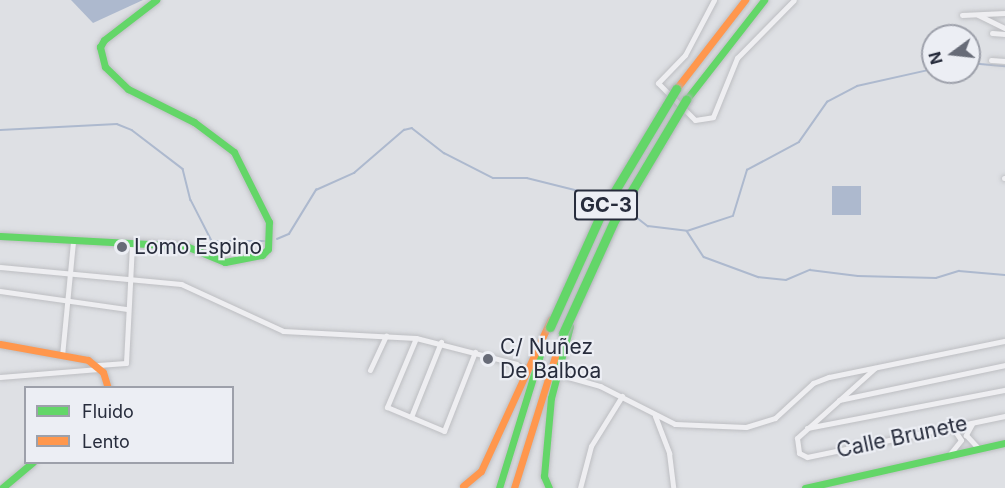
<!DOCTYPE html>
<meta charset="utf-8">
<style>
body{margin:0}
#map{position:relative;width:1005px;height:488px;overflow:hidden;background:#dee0e4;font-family:Inter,sans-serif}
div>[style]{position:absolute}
.water>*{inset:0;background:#adb9ce;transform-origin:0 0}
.stream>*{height:1.5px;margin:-0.75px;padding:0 0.75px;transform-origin:0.75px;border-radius:0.75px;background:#adb9ce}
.street-tunnel>*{height:5px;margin-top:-2.5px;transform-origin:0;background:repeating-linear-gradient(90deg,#b9bcc2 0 5px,transparent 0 7.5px)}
.roads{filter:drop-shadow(0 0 2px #bdbec2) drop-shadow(0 0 2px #bdbec2)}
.street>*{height:5px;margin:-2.5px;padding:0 2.5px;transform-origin:2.5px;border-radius:2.5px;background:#eeeef1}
.fast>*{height:7px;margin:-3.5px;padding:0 3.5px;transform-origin:3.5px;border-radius:3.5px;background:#63d668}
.slow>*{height:7px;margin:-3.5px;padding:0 3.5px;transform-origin:3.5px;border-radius:3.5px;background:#ff974d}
.bridges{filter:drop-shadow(0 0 2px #b1b3b8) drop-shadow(0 0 2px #b1b3b8)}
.fast-bridge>*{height:9px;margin:-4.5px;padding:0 4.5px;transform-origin:4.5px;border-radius:4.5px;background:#63d668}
.dots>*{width:16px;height:16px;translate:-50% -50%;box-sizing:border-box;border:3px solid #eceef4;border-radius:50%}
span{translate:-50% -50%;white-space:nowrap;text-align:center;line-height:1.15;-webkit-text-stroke:4.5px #eceef4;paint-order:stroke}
.shield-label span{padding:2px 4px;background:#eceef4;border:2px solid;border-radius:4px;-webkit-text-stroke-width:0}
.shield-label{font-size:20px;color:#272c3c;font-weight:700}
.poi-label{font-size:21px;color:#272c3c}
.left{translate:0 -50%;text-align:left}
.street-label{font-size:21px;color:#272c3c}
.legend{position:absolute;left:24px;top:386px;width:210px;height:78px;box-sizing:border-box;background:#eceef4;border:2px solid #9da0aa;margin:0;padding:8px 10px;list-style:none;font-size:18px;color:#272c3c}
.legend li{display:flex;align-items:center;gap:12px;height:30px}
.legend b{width:30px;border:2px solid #9da0aa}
.north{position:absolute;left:921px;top:24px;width:60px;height:60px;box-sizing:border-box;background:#eceef4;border:2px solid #9da0aa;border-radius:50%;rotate:255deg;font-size:16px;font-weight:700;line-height:24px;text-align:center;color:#272c3c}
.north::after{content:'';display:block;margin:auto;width:21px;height:27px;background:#676b77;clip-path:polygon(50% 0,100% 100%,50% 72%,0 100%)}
</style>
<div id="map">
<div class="water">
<i style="clip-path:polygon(71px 0,143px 0,93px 23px)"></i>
<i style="left:861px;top:186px;width:29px;height:29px;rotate:90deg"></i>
</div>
<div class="stream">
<i style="left:969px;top:63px;width:36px;rotate:5deg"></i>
<i style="left:0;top:130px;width:117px;rotate:-2.9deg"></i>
<i style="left:117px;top:124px;width:16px;rotate:22deg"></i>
<i style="left:132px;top:130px;width:64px;rotate:37.4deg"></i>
<i style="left:183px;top:169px;width:32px;rotate:76deg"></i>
<i style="left:191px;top:200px;width:46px;rotate:62.9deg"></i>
<i style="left:212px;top:241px;width:53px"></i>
<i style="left:626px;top:209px;width:28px;rotate:38deg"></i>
<i style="left:648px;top:226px;width:39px;rotate:7deg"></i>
<i style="left:687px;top:231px;width:48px;rotate:-18.1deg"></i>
<i style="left:733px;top:216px;width:48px;rotate:-73.1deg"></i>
<i style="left:747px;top:170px;width:59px;rotate:-28.3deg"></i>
<i style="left:799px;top:142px;width:49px;rotate:-55deg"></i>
<i style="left:827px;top:102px;width:34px;rotate:-28deg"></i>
<i style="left:857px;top:86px;width:78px;rotate:-12.6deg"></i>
<i style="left:687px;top:231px;width:31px;rotate:57deg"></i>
<i style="left:704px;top:257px;width:58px;rotate:20.3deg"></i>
<i style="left:758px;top:277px;width:28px;rotate:6deg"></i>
<i style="left:786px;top:280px;width:26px;rotate:-23deg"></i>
<i style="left:810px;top:270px;width:48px;rotate:7.1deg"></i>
<i style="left:858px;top:276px;width:78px;rotate:1.5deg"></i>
<i style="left:936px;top:278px;width:24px;rotate:-17deg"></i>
<i style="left:959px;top:271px;width:46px;rotate:5deg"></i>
<i style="left:277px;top:239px;width:13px;rotate:-23deg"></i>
<i style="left:289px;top:234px;width:52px;rotate:-58.5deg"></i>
<i style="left:316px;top:190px;width:42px;rotate:-24.1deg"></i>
<i style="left:354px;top:173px;width:66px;rotate:-40.7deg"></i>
<i style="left:404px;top:130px;width:8px;rotate:-14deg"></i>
<i style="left:412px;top:128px;width:41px;rotate:38deg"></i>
<i style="left:444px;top:153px;width:55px;rotate:27deg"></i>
<i style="left:493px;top:178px;width:34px"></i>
<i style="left:527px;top:178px;width:82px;rotate:14deg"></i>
</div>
<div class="street-tunnel">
<i style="left:517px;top:364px;width:34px;rotate:14deg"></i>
</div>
<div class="roads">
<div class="street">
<i style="left:714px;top:0;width:62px;rotate:117.8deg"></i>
<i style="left:685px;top:55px;width:39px;rotate:134deg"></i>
<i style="left:658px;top:83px;width:52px;rotate:45deg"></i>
<i style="left:695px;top:120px;width:18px;rotate:-9deg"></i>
<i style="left:713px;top:117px;width:64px;rotate:-67.9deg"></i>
<i style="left:737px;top:58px;width:81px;rotate:-45.5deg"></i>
<i style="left:962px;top:15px;width:43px;rotate:-2.7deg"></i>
<i style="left:978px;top:15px;width:30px;rotate:26deg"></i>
<i style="left:992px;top:33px;width:13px;rotate:4deg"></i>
<i style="left:991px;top:60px;width:14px;rotate:4deg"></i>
<i style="left:1004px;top:178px;width:1px"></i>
<i style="left:0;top:267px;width:182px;rotate:5.4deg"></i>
<i style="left:181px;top:284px;width:112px;rotate:24.7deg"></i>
<i style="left:283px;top:331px;width:133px;rotate:3deg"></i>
<i style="left:416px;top:338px;width:104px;rotate:14.4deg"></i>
<i style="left:0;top:291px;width:127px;rotate:8.1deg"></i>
<i style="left:416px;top:338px;width:75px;rotate:112.8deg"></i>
<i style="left:387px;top:407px;width:62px;rotate:22.8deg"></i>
<i style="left:444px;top:431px;width:85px;rotate:-68.6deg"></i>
<i style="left:62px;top:356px;width:116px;rotate:-84.5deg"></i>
<i style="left:98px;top:365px;width:28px;rotate:-4deg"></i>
<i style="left:126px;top:363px;width:120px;rotate:-87.1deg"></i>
<i style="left:875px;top:368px;width:105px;rotate:138.1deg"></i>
<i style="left:797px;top:438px;width:15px;rotate:82deg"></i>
<i style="left:799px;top:453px;width:9px;rotate:27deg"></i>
<i style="left:807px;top:457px;width:202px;rotate:-11.7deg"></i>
<i style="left:370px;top:370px;width:38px;rotate:-65deg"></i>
<i style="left:561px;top:375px;width:41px;rotate:15.8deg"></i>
<i style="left:600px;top:386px;width:84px;rotate:26.9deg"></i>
<i style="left:675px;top:424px;width:71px;rotate:2.4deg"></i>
<i style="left:746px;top:427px;width:30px;rotate:-17deg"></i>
<i style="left:775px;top:418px;width:52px;rotate:-42.6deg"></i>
<i style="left:813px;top:383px;width:17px;rotate:-21deg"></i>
<i style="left:829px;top:377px;width:180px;rotate:-11.6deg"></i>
<i style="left:0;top:377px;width:99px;rotate:-4.6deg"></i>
<i style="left:839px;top:400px;width:170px;rotate:-11.9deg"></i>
<i style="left:655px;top:416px;width:40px;rotate:69deg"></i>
<i style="left:669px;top:453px;width:35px;rotate:83deg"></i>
<i style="left:411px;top:417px;width:81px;rotate:-68.2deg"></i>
<i style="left:972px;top:424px;width:13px;rotate:119deg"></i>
<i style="left:966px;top:435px;width:18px;rotate:47deg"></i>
<i style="left:807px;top:428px;width:202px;rotate:-10.9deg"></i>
<i style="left:949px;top:455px;width:19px;rotate:-51deg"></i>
<i style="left:961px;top:440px;width:14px;rotate:-124deg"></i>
<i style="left:580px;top:488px;width:43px;rotate:-75.3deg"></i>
<i style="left:591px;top:446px;width:59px;rotate:-58.2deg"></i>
</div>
<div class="fast">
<i style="left:686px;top:100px;width:127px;rotate:-52deg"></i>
<i style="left:0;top:236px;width:186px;rotate:3.1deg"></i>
<i style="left:186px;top:246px;width:42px;rotate:22.3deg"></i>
<i style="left:225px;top:262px;width:38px;rotate:-11deg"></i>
<i style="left:262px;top:255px;width:8px;rotate:-45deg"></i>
<i style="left:268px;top:249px;width:27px;rotate:-88deg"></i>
<i style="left:269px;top:222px;width:78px;rotate:-116.6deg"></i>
<i style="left:234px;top:152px;width:50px;rotate:-143.1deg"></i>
<i style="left:194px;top:122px;width:74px;rotate:-153.4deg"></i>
<i style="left:128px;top:89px;width:32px;rotate:-136deg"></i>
<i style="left:105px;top:67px;width:21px;rotate:-104deg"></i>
<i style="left:100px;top:47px;width:8px;rotate:-60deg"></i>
<i style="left:104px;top:40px;width:66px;rotate:-37.6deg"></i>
<i style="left:2px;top:488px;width:40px;rotate:-40deg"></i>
<i style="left:499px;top:488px;width:139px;rotate:-72.9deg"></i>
<i style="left:549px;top:488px;width:13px;rotate:-113deg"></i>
<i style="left:544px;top:476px;width:78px;rotate:-84.9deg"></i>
<i style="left:551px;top:398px;width:74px;rotate:-75.2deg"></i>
<i style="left:805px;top:488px;width:205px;rotate:-12.7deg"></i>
</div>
<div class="slow">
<i style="left:676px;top:89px;width:113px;rotate:-52.2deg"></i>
<i style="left:0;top:344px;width:89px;rotate:10.3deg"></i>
<i style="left:88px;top:360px;width:19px;rotate:39deg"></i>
<i style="left:103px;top:372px;width:17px;rotate:73deg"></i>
<i style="left:463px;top:486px;width:23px;rotate:-40deg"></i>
<i style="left:481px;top:471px;width:167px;rotate:-65.3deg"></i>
<i style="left:514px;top:488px;width:138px;rotate:-72.7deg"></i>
</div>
</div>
<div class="bridges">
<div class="fast-bridge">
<i style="left:550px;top:327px;width:124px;rotate:-65.7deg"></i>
<i style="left:601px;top:214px;width:146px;rotate:-59deg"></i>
<i style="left:563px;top:333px;width:125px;rotate:-65.5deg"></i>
<i style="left:615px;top:219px;width:139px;rotate:-59.2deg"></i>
</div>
</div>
<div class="dots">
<i style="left:122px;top:247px;background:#676b77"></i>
<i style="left:488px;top:359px;background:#676b77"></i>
</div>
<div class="shield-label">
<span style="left:606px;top:205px">GC-3</span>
</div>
<div class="poi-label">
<span class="left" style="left:134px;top:247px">Lomo Espino</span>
<span class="left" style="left:500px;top:359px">C/ Nuñez<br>De Balboa</span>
</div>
<div class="street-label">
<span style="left:902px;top:437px;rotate:-12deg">Calle Brunete</span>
</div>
<ul class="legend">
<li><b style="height:8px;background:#63d668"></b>Fluido</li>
<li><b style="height:8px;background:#ff974d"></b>Lento</li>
</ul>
<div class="north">N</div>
</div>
